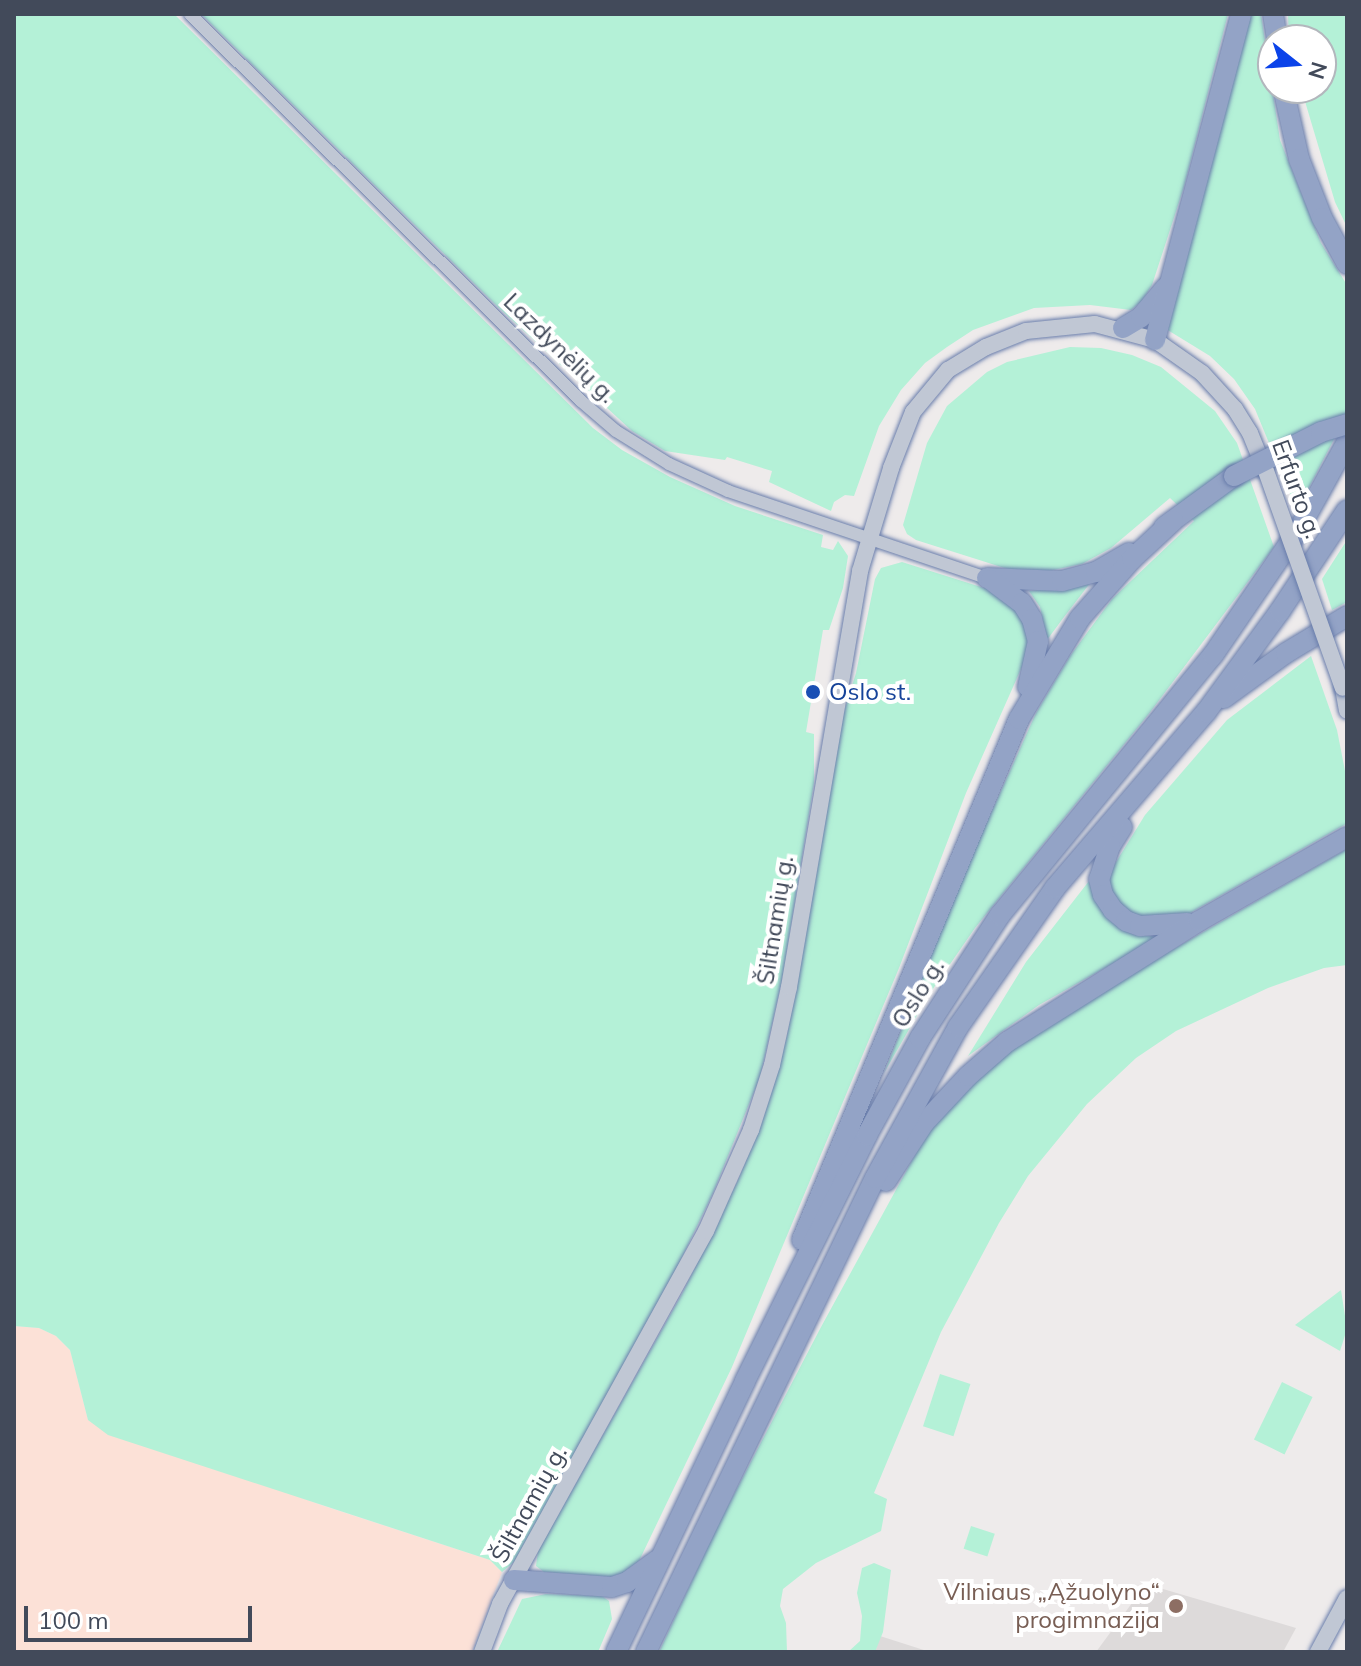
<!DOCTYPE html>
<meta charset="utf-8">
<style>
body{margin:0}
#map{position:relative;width:1361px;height:1666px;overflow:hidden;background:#eeebeb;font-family:Mulish,sans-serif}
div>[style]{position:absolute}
.education>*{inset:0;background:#dddada}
.medical>*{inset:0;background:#fce1d7}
.green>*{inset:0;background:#b4f1d7;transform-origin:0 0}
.roads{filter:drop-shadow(0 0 2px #697dab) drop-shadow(0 0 2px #697dab)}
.minor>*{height:12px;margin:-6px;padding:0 6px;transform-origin:6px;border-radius:6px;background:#c0c7d4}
.tertiary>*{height:16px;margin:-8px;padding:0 8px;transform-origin:8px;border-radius:8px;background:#c0c7d4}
.trunk>*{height:20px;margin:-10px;padding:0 10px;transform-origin:10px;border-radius:10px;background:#93a3c6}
.bridges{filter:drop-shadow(0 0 2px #697dab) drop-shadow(0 0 2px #697dab)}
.tertiary-bridge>*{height:16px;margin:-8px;padding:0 8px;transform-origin:8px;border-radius:8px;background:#c0c7d4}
.trunk-bridge>*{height:20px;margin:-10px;padding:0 10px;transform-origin:10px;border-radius:10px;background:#93a3c6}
.dots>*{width:22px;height:22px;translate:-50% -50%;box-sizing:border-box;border:4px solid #fff;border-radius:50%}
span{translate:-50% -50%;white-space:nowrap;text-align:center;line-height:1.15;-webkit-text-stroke:8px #fff;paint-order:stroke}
.street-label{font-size:24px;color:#424a5a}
.transit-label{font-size:24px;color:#164399}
.left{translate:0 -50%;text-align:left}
.education-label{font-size:24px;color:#785e54}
.right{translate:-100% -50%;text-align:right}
.frame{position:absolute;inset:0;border:16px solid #424a5a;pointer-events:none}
.north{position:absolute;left:1257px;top:24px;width:80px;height:80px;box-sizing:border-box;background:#fff;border:2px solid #b3b7bd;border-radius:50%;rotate:107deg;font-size:22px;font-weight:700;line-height:32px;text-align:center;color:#424a5a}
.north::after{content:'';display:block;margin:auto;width:28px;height:36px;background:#0b43e9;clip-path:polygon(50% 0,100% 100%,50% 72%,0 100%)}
.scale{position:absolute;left:24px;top:1606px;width:228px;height:36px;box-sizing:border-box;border:4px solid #424a5a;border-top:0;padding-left:10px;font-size:24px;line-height:28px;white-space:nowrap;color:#424a5a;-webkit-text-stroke:6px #fff;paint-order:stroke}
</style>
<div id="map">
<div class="education">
<i style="clip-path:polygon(1146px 1584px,1296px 1628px,1283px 1652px,1096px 1652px)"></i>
<i style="clip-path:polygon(880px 1636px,930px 1652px,875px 1652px)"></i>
</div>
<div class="medical">
<i style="clip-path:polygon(14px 1326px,39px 1328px,56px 1336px,70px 1350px,88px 1420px,321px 1505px,490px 1560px,502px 1572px,472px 1652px,14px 1652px)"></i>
</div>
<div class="green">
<i style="clip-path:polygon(14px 14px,174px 14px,593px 428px,622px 450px,670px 477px,735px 506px,823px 535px,821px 547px,833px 550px,838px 541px,848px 556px,843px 588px,829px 630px,823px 630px,806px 732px,814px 734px,814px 783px,782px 980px,760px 1077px,713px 1193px,660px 1303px,514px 1562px,502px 1572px,490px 1560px,108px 1435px,88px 1420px,70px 1350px,56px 1336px,39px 1328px,14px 1326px)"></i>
<i style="clip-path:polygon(201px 14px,1228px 14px,1184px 187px,1152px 285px,1142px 301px,1131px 310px,1090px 305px,1034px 308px,973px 330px,947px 347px,925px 363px,901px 390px,879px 426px,854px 496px,845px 495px,834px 502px,831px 511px,769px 482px,772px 471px,727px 457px,725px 460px,665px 451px,632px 431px,499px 308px)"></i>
<i style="clip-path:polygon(1251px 14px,1261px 14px,1280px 140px,1321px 243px,1347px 285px,1347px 414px,1297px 511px,1255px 409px,1234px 379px,1210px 356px,1166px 329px)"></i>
<i style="clip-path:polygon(1288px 14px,1347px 14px,1347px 227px,1335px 202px,1301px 88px,1321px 88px,1321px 40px,1289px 40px)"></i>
<i style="clip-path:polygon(1070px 347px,1101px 348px,1132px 355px,1161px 367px,1215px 411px,1237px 443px,1274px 547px,1148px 715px,975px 928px,928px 996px,884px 1073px,965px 871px,1036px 713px,1070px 656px,1112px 599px,1194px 521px,1170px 498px,1111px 548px,1082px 564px,1039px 573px,1014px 571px,916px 540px,907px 534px,903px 525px,927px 443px,947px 406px,987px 372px,1007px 362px)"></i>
<i style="clip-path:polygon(1347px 540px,1347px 602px,1332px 610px,1322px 579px)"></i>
<i style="clip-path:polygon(902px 562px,1000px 593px,1017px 605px,1029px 639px,1025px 660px,966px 793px,899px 968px,732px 1367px,639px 1561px,616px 1578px,544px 1572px,536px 1566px,538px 1551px,683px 1292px,739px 1178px,760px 1125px,787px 1036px,842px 718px,856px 673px,875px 579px,881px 568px)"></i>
<i style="clip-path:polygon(1094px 578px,1061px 621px,1047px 640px,1040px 607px,1029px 591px,1062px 588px)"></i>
<i style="clip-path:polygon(1311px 656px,1337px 730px,1347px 781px,1346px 824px,1190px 913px,1174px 919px,1144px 921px,1111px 899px,1108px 875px,1145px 815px,1227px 720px)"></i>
<i style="clip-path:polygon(1347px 849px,1347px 965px,1324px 968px,1268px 988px,1176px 1031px,1136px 1058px,1087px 1104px,1028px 1176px,999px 1223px,941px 1332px,874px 1493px,887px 1499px,881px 1531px,816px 1563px,783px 1589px,780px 1606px,786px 1623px,787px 1652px,659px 1652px,717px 1527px,821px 1327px,927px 1133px,971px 1080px,1025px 1035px)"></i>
<i style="clip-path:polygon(1089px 881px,1094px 897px,1138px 935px,1160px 937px,1039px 1005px,968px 1056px,1026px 962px)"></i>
<i style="clip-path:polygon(1341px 1290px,1347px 1329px,1340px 1351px,1295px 1325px)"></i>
<i style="left:940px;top:1374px;width:32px;height:55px;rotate:18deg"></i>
<i style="left:1282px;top:1382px;width:34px;height:64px;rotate:26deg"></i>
<i style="left:971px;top:1526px;width:25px;height:24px;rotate:18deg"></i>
<i style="clip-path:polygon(874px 1563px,891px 1570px,883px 1632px,875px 1652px,848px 1652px,860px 1641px,862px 1616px,857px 1593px,862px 1568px)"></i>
<i style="clip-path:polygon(546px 1594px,602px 1596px,609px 1601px,612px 1619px,598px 1652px,497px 1652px,522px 1599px)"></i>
</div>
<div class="roads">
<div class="minor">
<i style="left:190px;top:14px;width:550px;rotate:44.71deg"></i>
<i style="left:581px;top:401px;width:46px;rotate:40.6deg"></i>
<i style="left:616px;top:431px;width:62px;rotate:31.9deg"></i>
<i style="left:669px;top:464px;width:65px;rotate:24.6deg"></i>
<i style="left:728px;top:491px;width:273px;rotate:18.6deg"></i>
</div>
<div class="tertiary">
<i style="left:1343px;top:688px;width:23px;rotate:80deg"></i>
<i style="left:482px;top:1652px;width:51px;rotate:-69.4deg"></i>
<i style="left:500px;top:1604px;width:426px;rotate:-61.1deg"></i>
<i style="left:706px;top:1231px;width:111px;rotate:-66deg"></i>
<i style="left:751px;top:1130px;width:68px;rotate:-72.1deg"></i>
<i style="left:772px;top:1065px;width:80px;rotate:-77.7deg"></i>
<i style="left:789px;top:987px;width:422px;rotate:-80.3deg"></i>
<i style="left:860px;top:571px;width:108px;rotate:-73.2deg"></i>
<i style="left:891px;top:468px;width:60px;rotate:-68.6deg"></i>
<i style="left:913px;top:412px;width:55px;rotate:-50.2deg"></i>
<i style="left:948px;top:370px;width:44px;rotate:-31.2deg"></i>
<i style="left:986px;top:347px;width:43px;rotate:-21.8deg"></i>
<i style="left:1026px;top:331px;width:69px;rotate:-5.8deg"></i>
<i style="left:1095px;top:324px;width:62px;rotate:14.9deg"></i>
<i style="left:1155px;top:340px;width:57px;rotate:35.1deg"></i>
<i style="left:1202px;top:373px;width:49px;rotate:47.5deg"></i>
<i style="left:1235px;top:409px;width:28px;rotate:58deg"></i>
<i style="left:1250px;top:433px;width:40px;rotate:68deg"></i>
<i style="left:1318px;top:1652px;width:61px;rotate:-61.8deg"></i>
</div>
<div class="trunk">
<i style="left:1273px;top:14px;width:26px;rotate:81deg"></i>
<i style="left:1283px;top:88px;width:73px;rotate:77.3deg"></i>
<i style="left:1299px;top:159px;width:63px;rotate:68.7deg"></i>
<i style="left:1322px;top:218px;width:52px;rotate:61.5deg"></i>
<i style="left:1123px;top:328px;width:21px;rotate:-31deg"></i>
<i style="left:1141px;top:317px;width:38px;rotate:-50deg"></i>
<i style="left:1155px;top:340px;width:337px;rotate:-75.2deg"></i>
<i style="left:1164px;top:527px;width:87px;rotate:-36.1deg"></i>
<i style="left:987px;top:578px;width:75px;rotate:2.3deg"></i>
<i style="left:1062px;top:581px;width:35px;rotate:-15deg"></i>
<i style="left:1096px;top:572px;width:38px;rotate:-30deg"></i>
<i style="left:991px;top:580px;width:39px;rotate:37deg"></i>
<i style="left:1022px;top:603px;width:19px;rotate:58deg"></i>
<i style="left:1032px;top:619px;width:23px;rotate:75deg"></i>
<i style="left:1038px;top:641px;width:47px;rotate:102.3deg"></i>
<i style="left:1224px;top:698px;width:77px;rotate:-36deg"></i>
<i style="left:1286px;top:653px;width:71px;rotate:-31.2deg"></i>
<i style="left:1122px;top:827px;width:22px;rotate:122deg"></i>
<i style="left:1110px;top:846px;width:35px;rotate:108deg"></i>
<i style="left:1099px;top:879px;width:16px;rotate:76deg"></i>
<i style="left:1103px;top:895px;width:18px;rotate:56deg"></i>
<i style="left:1113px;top:910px;width:17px;rotate:40deg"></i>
<i style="left:1126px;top:921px;width:15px;rotate:20deg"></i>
<i style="left:1140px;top:926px;width:47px;rotate:-3.7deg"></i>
<i style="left:886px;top:1181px;width:69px;rotate:-56.8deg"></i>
<i style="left:924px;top:1123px;width:64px;rotate:-46.9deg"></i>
<i style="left:968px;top:1076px;width:52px;rotate:-41.1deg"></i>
<i style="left:1007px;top:1042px;width:227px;rotate:-32.2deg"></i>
<i style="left:1199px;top:921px;width:170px;rotate:-29.6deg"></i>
<i style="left:802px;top:1240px;width:564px;rotate:-67.39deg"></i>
<i style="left:1019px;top:719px;width:118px;rotate:-58.9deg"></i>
<i style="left:1080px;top:618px;width:79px;rotate:-48.6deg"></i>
<i style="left:1132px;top:559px;width:56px;rotate:-42.8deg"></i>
<i style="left:514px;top:1580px;width:98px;rotate:4.1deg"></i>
<i style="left:612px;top:1587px;width:16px;rotate:-18deg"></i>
<i style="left:627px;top:1582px;width:37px;rotate:-36deg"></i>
<i style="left:616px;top:1652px;width:300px;rotate:-64.5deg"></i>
<i style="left:745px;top:1381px;width:275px;rotate:-63.6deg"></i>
<i style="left:867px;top:1135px;width:111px;rotate:-61.3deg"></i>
<i style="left:920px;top:1038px;width:147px;rotate:-57deg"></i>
<i style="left:1000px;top:915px;width:336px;rotate:-50.7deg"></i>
<i style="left:1213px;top:655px;width:153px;rotate:-55.7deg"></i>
<i style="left:1299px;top:529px;width:99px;rotate:-61.1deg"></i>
<i style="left:646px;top:1652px;width:526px;rotate:-64.21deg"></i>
<i style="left:875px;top:1178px;width:172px;rotate:-61.2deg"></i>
<i style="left:958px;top:1027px;width:169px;rotate:-55.1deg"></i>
<i style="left:1055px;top:888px;width:232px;rotate:-49.4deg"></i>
<i style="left:1206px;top:712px;width:125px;rotate:-53.8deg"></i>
<i style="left:1280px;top:611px;width:121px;rotate:-56.4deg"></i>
</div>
</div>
<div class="bridges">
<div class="tertiary-bridge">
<i style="left:1266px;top:471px;width:230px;rotate:70.5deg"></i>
</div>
<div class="trunk-bridge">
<i style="left:1234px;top:476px;width:97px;rotate:-26.8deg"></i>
<i style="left:1321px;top:432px;width:27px;rotate:-17deg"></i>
</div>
</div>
<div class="dots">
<i style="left:813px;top:692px;background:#1a4fb4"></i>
<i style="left:1176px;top:1606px;background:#8d6e63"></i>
</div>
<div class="street-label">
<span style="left:560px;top:348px;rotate:44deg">Lazdynėlių g.</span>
<span style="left:1297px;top:489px;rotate:70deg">Erfurto g.</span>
<span style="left:775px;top:920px;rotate:-81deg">Šiltnamių g.</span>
<span style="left:918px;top:993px;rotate:-58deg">Oslo g.</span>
<span style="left:529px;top:1504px;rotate:-61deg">Šiltnamių g.</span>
</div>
<div class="transit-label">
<span class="left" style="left:829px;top:692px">Oslo st.</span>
</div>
<div class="education-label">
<span class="right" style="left:1160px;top:1606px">Vilniaus „Ąžuolyno“<br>progimnazija</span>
</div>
<div class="frame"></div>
<div class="north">N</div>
<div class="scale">100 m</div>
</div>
